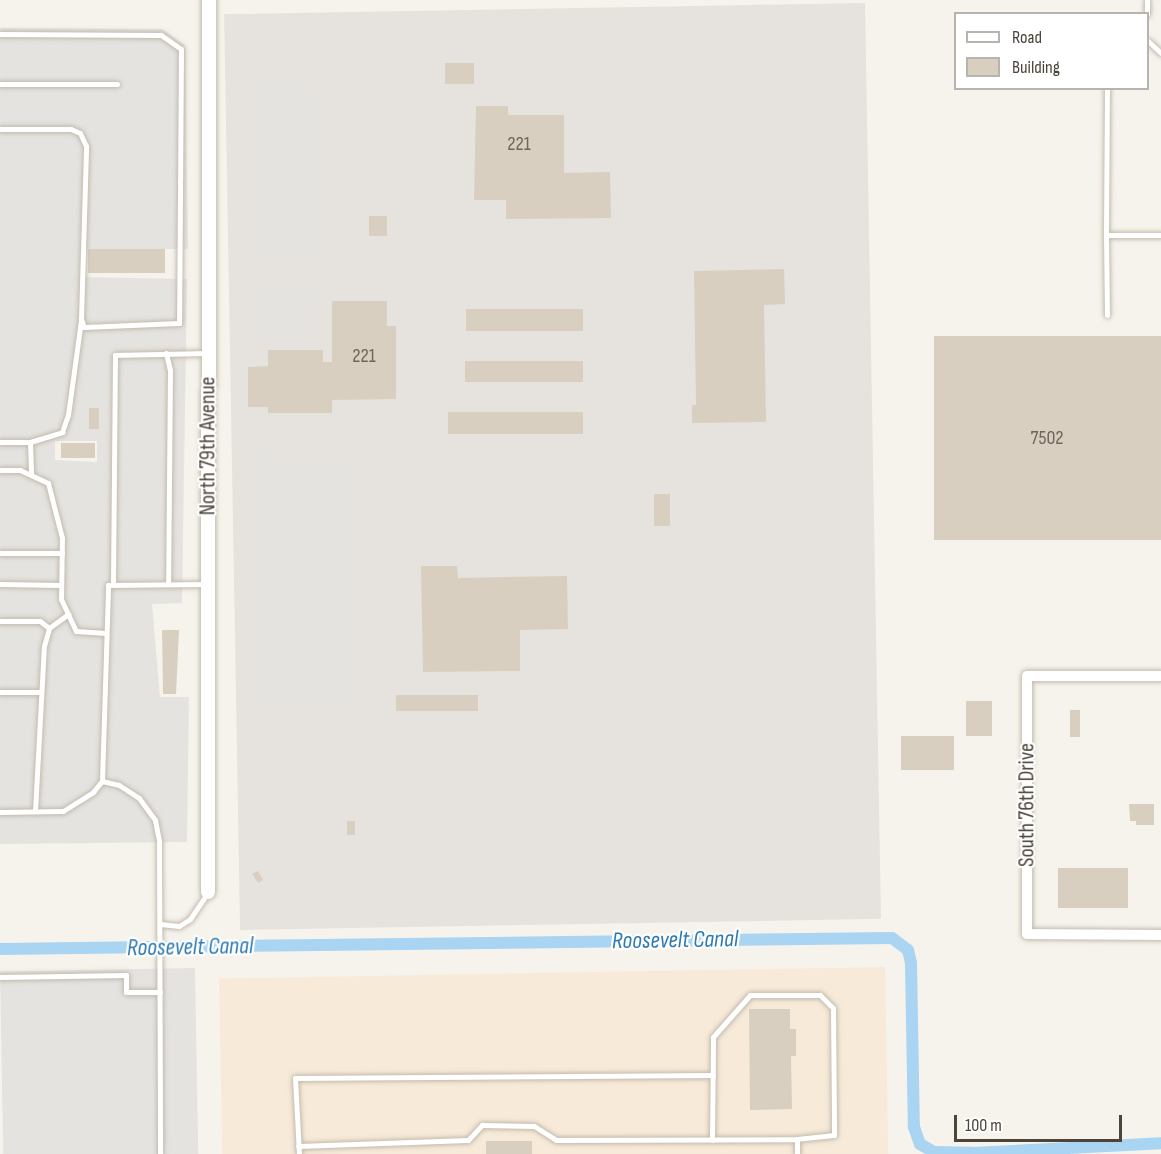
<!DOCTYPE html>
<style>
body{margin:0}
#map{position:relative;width:1161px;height:1154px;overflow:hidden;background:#f6f3ec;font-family:"Sofia Sans Condensed",sans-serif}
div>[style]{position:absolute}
.commercial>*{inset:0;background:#f7ead8;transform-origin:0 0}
.industrial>*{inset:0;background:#e6e2dd;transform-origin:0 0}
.parking>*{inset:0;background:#e5e3e0;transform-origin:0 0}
.canal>*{height:12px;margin:-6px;padding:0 6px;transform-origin:6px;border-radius:6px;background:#a9d4f2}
.building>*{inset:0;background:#d8cfc1;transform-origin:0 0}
.roads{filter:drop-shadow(0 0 2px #c2bbae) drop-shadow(0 0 2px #c2bbae)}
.service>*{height:5px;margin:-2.5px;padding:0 2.5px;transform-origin:2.5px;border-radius:2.5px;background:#fff}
.minor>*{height:10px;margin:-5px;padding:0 5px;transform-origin:5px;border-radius:5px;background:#fff}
.tertiary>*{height:14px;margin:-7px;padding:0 7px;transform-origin:7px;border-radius:7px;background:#fff}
span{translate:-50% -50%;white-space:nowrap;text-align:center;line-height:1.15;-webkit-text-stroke:4.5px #fff;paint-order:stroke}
.number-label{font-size:20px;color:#6e675b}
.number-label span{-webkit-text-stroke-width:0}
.street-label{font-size:22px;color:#4b4439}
.water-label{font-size:24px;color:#2e7ab2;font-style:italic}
.legend{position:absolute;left:954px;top:12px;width:195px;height:78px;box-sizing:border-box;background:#fff;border:2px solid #b7b4b0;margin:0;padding:8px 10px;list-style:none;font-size:18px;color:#4b4439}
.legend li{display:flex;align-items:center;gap:12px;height:30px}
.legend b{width:30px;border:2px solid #b7b4b0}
.scale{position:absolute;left:954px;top:1115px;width:168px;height:27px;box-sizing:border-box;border:3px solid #4b4439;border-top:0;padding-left:8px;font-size:18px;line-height:21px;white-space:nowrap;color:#4b4439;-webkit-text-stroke:4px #fff;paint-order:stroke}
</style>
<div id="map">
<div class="commercial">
<i style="left:885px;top:967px;width:187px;height:666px;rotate:89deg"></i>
</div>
<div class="industrial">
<i style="left:865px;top:3px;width:916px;height:641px;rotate:89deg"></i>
</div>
<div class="parking">
<i style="clip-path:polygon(evenodd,0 28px,162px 29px,185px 45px,188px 249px,81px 249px,80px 277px,187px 279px,182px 603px,152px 604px,160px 697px,189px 697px,187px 842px,0 844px,0 28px,55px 441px,97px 441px,97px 462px,55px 460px,55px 441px)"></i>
<i style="left:251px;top:85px;width:63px;height:176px"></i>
<i style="clip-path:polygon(251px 286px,315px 286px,316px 333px,305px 333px,305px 343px,259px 343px,259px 334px,250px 333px)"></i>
<i style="clip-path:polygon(252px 454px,273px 454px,273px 461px,348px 462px,351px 710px,260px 711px,260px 702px,253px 702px)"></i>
<i style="left:195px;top:968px;width:186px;height:195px;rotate:89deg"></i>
</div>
<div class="canal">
<i style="left:0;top:949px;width:892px;rotate:-0.71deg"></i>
<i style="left:892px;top:938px;width:20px;rotate:37deg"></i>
<i style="left:908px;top:950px;width:13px;rotate:77deg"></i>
<i style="left:911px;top:963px;width:164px;rotate:89deg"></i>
<i style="left:914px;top:1127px;width:18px;rotate:71deg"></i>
<i style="left:920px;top:1144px;width:16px;rotate:30deg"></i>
<i style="left:934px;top:1152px;width:39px;rotate:1deg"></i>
<i style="left:973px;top:1153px;width:188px;rotate:-3deg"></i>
</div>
<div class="building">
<i style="left:474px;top:63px;width:21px;height:29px;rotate:90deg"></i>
<i style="clip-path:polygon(476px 106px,508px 106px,508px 115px,564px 115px,564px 173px,610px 172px,611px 218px,506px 219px,506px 200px,474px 200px)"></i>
<i style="left:369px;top:216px;width:18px;height:20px"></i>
<i style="left:88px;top:249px;width:77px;height:24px"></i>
<i style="clip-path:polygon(784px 269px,785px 304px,764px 305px,766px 422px,692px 423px,692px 405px,696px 405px,694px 271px)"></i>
<i style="clip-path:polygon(332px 301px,387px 301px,387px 326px,396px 326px,396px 399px,332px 400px,332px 413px,268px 413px,268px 407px,248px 407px,248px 367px,268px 366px,268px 350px,323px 350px,323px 362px,332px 362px)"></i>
<i style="left:466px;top:309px;width:117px;height:22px"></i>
<i style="left:934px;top:336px;width:227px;height:204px"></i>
<i style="left:465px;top:361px;width:118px;height:21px"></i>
<i style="left:89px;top:408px;width:10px;height:21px"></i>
<i style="left:448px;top:412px;width:135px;height:22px"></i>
<i style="left:61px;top:443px;width:34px;height:15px"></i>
<i style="left:654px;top:494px;width:16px;height:32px"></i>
<i style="clip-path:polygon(421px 566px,457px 566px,458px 578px,567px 576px,568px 629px,520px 630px,520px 671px,423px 672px)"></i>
<i style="clip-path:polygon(162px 630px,179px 630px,176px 694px,163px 694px)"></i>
<i style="left:478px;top:695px;width:16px;height:82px;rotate:90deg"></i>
<i style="left:966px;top:701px;width:26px;height:35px"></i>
<i style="left:1070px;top:710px;width:10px;height:27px"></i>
<i style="left:901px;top:736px;width:53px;height:34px"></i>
<i style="clip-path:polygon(1129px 804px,1154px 804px,1154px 825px,1136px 825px,1136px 821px,1130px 821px)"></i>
<i style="left:347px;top:821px;width:8px;height:14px"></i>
<i style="left:1058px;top:868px;width:70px;height:40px"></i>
<i style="clip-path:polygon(258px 871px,263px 880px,258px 883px,252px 874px)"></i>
<i style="clip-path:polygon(749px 1009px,790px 1009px,790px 1029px,796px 1029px,796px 1056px,791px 1056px,792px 1109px,750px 1110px)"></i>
<i style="left:486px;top:1141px;width:46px;height:13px"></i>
</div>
<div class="roads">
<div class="service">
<i style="left:1147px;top:0;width:14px;rotate:90deg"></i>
<i style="left:0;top:34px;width:161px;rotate:0.4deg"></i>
<i style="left:161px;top:35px;width:24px;rotate:35deg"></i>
<i style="left:181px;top:49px;width:274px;rotate:90.4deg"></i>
<i style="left:179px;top:323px;width:95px;rotate:177.6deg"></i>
<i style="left:84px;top:327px;width:9px;rotate:-111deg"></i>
<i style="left:81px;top:319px;width:173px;rotate:-88.3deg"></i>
<i style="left:86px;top:146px;width:14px;rotate:-115deg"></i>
<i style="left:80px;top:133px;width:10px;rotate:-156deg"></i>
<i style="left:71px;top:129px;width:71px;rotate:180deg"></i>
<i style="left:1148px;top:41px;width:18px;rotate:43deg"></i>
<i style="left:0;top:84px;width:117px"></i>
<i style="left:1107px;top:88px;width:147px;rotate:90.4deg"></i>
<i style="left:1106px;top:235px;width:55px"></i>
<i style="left:1106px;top:235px;width:80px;rotate:89.3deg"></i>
<i style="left:166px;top:353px;width:17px;rotate:77deg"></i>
<i style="left:170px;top:370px;width:214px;rotate:90.5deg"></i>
<i style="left:0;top:442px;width:30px"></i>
<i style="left:30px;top:442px;width:34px;rotate:-17deg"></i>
<i style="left:62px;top:432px;width:18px;rotate:-71deg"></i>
<i style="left:68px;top:415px;width:96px;rotate:-82.2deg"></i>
<i style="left:30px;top:442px;width:33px;rotate:88deg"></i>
<i style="left:0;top:470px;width:20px"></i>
<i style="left:20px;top:470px;width:31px;rotate:25deg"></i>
<i style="left:48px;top:483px;width:57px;rotate:75.7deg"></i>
<i style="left:62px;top:538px;width:61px;rotate:90.9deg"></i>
<i style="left:61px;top:599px;width:35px;rotate:65deg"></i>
<i style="left:76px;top:631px;width:30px;rotate:4deg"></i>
<i style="left:0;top:553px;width:62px"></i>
<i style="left:113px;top:583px;width:228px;rotate:-89.5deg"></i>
<i style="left:115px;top:355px;width:91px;rotate:-1.3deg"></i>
<i style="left:0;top:584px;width:61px;rotate:0.9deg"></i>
<i style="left:0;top:621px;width:40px"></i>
<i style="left:40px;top:621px;width:11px;rotate:38deg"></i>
<i style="left:0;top:692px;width:41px"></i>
<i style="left:102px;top:781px;width:17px;rotate:13deg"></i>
<i style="left:119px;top:785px;width:24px;rotate:33deg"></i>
<i style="left:139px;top:798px;width:27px;rotate:54deg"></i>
<i style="left:155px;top:820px;width:21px;rotate:79deg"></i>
<i style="left:159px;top:841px;width:313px;rotate:89.8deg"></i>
<i style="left:35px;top:811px;width:165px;rotate:-86.9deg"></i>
<i style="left:44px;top:646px;width:19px;rotate:-74deg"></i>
<i style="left:49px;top:628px;width:24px;rotate:-36deg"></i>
<i style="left:0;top:812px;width:63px;rotate:-0.9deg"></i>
<i style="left:63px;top:811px;width:36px;rotate:-32deg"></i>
<i style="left:93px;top:792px;width:14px;rotate:-51deg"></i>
<i style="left:102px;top:781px;width:196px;rotate:-88.2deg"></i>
<i style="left:108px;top:585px;width:99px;rotate:-0.6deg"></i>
<i style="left:160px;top:924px;width:19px;rotate:6deg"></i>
<i style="left:179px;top:926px;width:13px;rotate:-32deg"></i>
<i style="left:190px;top:919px;width:30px;rotate:-56deg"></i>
<i style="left:0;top:977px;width:126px;rotate:-0.9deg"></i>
<i style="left:126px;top:975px;width:17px;rotate:90deg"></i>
<i style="left:126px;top:992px;width:34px"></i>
<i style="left:712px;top:1140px;width:103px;rotate:-89.4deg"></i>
<i style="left:713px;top:1037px;width:56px;rotate:-48.6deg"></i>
<i style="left:750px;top:995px;width:70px"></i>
<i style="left:820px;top:995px;width:18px;rotate:45deg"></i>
<i style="left:833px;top:1008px;width:127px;rotate:89.5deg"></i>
<i style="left:834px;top:1135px;width:37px;rotate:174deg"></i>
<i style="left:298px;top:1146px;width:170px;rotate:-2deg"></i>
<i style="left:468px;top:1140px;width:21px;rotate:-47deg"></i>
<i style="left:482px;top:1125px;width:52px;rotate:1.1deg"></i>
<i style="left:534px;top:1126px;width:26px;rotate:32deg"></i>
<i style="left:556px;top:1140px;width:241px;rotate:-0.2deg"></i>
<i style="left:797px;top:1139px;width:15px;rotate:90deg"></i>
<i style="left:299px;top:1154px;width:76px;rotate:-93deg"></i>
<i style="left:295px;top:1078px;width:418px;rotate:-0.4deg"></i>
</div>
<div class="minor">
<i style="left:1161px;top:676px;width:134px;rotate:180deg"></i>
<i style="left:1027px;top:676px;width:258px;rotate:90deg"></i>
<i style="left:1027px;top:934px;width:134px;rotate:0.4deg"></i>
</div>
<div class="tertiary">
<i style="left:208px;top:892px;width:892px;rotate:-89.94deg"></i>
</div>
</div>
<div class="number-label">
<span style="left:519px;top:144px">221</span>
<span style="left:364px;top:356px">221</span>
<span style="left:1047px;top:438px">7502</span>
</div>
<div class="street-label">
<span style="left:208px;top:446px;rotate:-90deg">North 79th Avenue</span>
<span style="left:1027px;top:805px;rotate:-90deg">South 76th Drive</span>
</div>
<div class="water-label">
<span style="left:675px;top:940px;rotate:-1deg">Roosevelt Canal</span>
<span style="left:190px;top:947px;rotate:-1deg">Roosevelt Canal</span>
</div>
<ul class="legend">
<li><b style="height:8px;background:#fff"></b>Road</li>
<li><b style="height:16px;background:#d8cfc1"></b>Building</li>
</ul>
<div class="scale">100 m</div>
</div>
